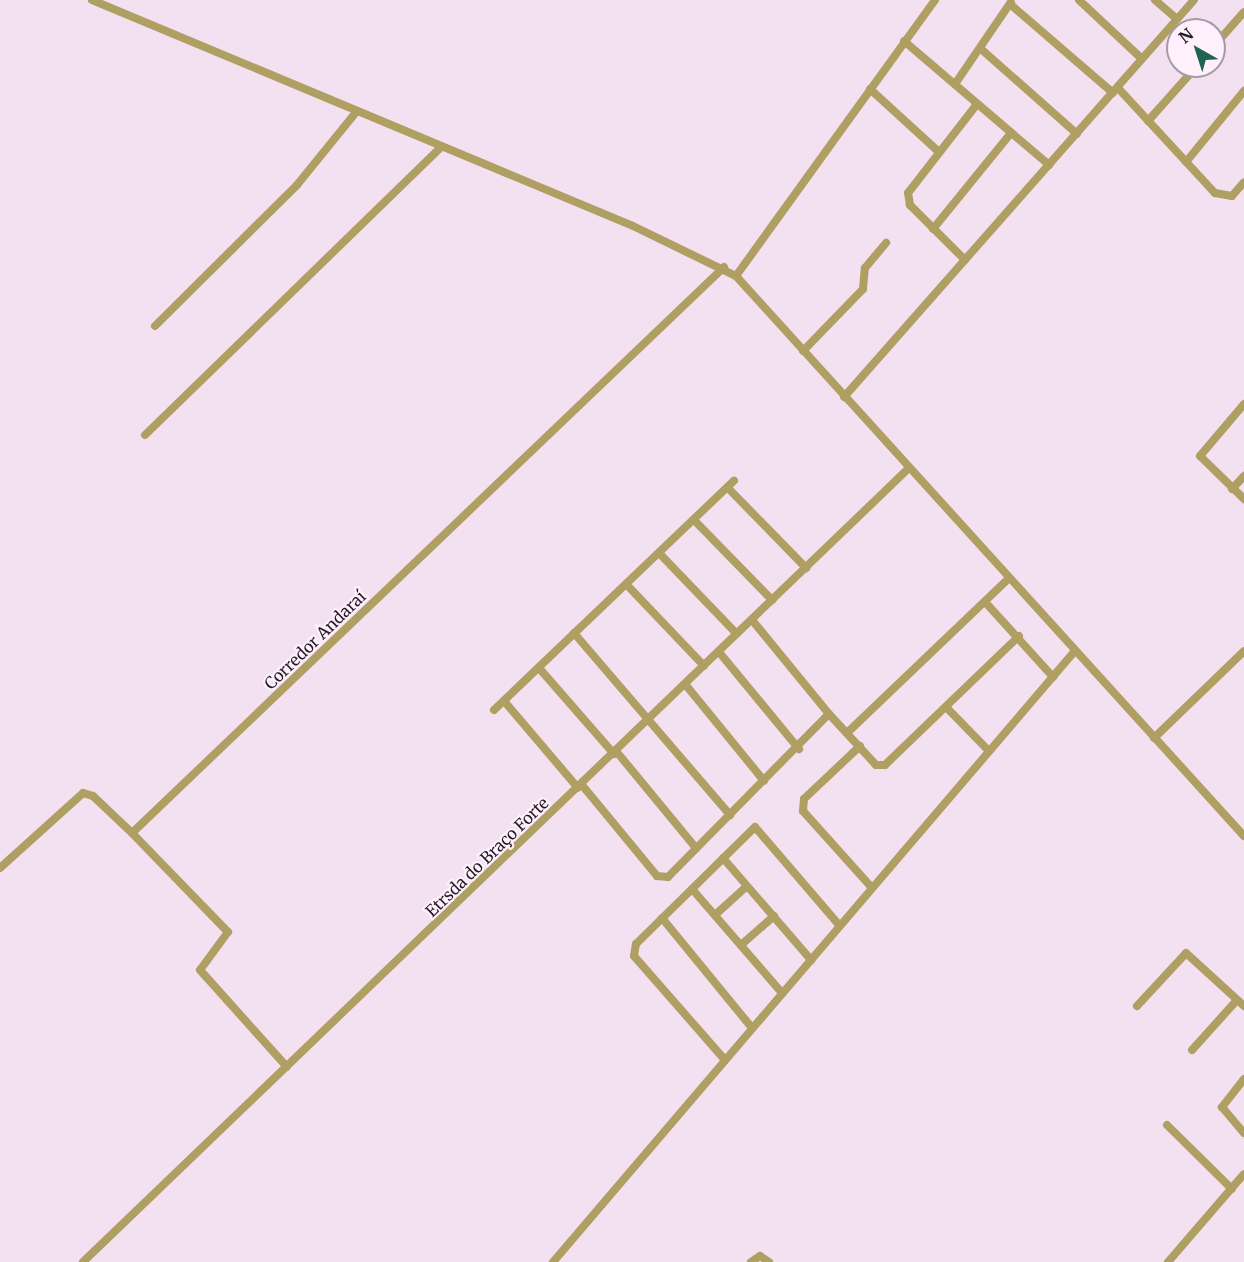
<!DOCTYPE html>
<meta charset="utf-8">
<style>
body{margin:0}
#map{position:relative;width:1244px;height:1262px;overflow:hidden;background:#f3e1f1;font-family:Merriweather,serif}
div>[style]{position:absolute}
.minor>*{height:8px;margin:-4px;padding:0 4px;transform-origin:4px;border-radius:4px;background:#af9f62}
span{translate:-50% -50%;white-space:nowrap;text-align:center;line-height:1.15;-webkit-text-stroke:4.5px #fef0fc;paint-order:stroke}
.street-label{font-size:16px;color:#221b21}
.north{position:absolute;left:1166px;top:18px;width:60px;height:60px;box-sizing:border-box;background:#fef0fc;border:2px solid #a69ba4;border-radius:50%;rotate:321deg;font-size:16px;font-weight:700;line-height:24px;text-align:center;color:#221b21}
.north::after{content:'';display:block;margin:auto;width:21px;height:27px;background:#216351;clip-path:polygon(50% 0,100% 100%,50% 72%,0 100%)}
</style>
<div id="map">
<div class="minor">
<i style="left:92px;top:0;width:586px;rotate:22.67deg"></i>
<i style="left:633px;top:226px;width:114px;rotate:25.9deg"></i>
<i style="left:736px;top:276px;width:756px;rotate:47.79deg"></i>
<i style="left:1079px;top:0;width:86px;rotate:43.1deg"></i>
<i style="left:1155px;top:0;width:29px;rotate:41deg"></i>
<i style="left:1010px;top:4px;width:136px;rotate:40.8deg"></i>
<i style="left:904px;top:41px;width:191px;rotate:40.5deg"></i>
<i style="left:1214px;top:46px;width:45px;rotate:-48.6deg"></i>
<i style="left:981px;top:49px;width:128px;rotate:41.5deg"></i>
<i style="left:955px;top:84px;width:99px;rotate:-55.7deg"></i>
<i style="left:1118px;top:88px;width:143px;rotate:47.3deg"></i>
<i style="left:1215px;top:193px;width:17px;rotate:10deg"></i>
<i style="left:1232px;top:196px;width:18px;rotate:-49deg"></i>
<i style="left:870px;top:89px;width:93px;rotate:42.4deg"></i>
<i style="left:1148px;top:121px;width:74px;rotate:-48.3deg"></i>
<i style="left:1186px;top:162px;width:92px;rotate:-50.8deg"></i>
<i style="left:933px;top:229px;width:124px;rotate:-50.9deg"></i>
<i style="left:965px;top:260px;width:78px;rotate:-135deg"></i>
<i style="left:910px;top:205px;width:12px;rotate:-99deg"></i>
<i style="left:908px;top:193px;width:113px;rotate:-52.2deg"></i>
<i style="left:736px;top:276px;width:340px;rotate:-54.2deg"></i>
<i style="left:155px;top:326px;width:200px;rotate:-44.8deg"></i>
<i style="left:297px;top:185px;width:95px;rotate:-51deg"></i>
<i style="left:803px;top:351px;width:86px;rotate:-45.9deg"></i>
<i style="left:863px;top:289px;width:21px;rotate:-85deg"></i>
<i style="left:865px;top:268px;width:33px;rotate:-50deg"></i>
<i style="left:844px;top:397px;width:529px;rotate:-48.6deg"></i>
<i style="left:1244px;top:404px;width:68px;rotate:130.2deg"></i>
<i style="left:1200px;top:456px;width:62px;rotate:44.3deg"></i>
<i style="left:145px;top:435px;width:414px;rotate:-44.2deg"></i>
<i style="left:728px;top:488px;width:112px;rotate:45.7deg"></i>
<i style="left:1232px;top:489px;width:18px;rotate:-47deg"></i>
<i style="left:694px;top:520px;width:112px;rotate:45.7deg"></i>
<i style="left:659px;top:553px;width:112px;rotate:46.1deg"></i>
<i style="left:626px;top:584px;width:113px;rotate:46.4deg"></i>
<i style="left:986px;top:603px;width:100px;rotate:47.8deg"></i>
<i style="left:574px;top:633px;width:240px;rotate:49.4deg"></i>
<i style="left:719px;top:652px;width:126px;rotate:50.5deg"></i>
<i style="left:539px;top:668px;width:114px;rotate:48.9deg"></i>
<i style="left:685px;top:684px;width:125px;rotate:50.8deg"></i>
<i style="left:504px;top:701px;width:114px;rotate:49.6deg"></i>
<i style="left:947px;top:708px;width:60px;rotate:45.7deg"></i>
<i style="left:494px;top:710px;width:332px;rotate:-43.7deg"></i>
<i style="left:829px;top:714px;width:69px;rotate:47.3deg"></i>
<i style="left:876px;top:765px;width:9px"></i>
<i style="left:885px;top:765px;width:186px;rotate:-43.9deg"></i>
<i style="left:847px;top:733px;width:223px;rotate:-43.7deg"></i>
<i style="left:1154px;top:738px;width:125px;rotate:-44deg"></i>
<i style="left:860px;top:746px;width:77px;rotate:136.6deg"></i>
<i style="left:804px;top:799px;width:12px;rotate:95deg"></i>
<i style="left:803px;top:811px;width:103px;rotate:48.1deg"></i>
<i style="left:616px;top:751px;width:126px;rotate:50.5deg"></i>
<i style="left:582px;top:785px;width:118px;rotate:50.5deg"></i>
<i style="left:657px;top:876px;width:11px;rotate:5deg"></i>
<i style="left:668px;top:877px;width:229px;rotate:-45.4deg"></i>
<i style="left:829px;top:714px;width:122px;rotate:-129.3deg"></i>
<i style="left:132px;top:833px;width:138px;rotate:45.9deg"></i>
<i style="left:228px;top:932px;width:47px;rotate:126.4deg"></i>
<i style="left:200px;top:970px;width:130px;rotate:48.1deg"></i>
<i style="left:723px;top:858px;width:135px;rotate:49.2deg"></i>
<i style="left:0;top:868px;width:112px;rotate:-42.1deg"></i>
<i style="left:83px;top:793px;width:10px;rotate:17deg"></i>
<i style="left:93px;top:796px;width:54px;rotate:43.5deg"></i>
<i style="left:132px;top:833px;width:819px;rotate:-43.71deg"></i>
<i style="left:692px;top:889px;width:138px;rotate:49.1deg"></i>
<i style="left:715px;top:915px;width:43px;rotate:-42.2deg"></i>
<i style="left:662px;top:918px;width:142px;rotate:50.7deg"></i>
<i style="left:741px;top:945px;width:44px;rotate:-41.3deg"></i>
<i style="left:1137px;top:1006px;width:72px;rotate:-47.2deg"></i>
<i style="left:1186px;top:953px;width:79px;rotate:42.4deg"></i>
<i style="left:1192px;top:1050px;width:67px;rotate:-48deg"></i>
<i style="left:725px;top:1060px;width:138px;rotate:-131.2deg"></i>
<i style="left:634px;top:956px;width:12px;rotate:-81deg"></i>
<i style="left:636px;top:944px;width:167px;rotate:-44.5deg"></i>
<i style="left:755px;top:827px;width:130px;rotate:49.4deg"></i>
<i style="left:1244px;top:1079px;width:36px;rotate:128deg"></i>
<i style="left:1222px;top:1107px;width:34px;rotate:50deg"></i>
<i style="left:1167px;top:1125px;width:91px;rotate:44.6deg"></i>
<i style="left:83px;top:1262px;width:1144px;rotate:-43.87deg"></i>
<i style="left:553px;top:1262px;width:802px;rotate:-49.5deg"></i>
<i style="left:751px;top:1262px;width:11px;rotate:-34deg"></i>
<i style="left:760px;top:1256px;width:11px;rotate:34deg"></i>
<i style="left:1168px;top:1262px;width:116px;rotate:-49.2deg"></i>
</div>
<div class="street-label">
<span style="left:315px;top:640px;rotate:-44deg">Corredor Andaraí</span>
<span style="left:487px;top:857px;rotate:-44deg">Etrsda do Braço Forte</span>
</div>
<div class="north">N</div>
</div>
